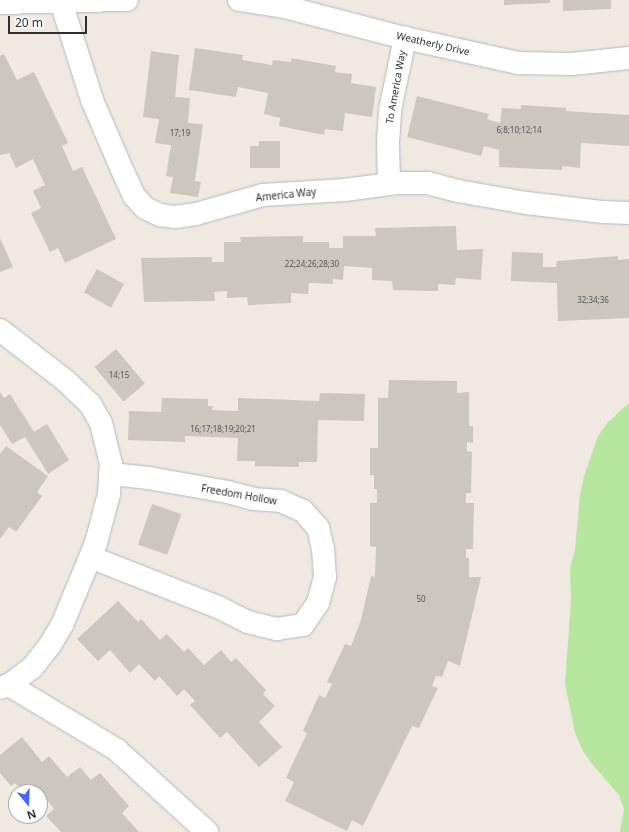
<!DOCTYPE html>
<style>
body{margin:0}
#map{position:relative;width:629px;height:832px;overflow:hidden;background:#efe9e1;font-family:"Noto Sans",sans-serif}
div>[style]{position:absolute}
.green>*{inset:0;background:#b6e59e}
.building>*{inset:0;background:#cbc7bf;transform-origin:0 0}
.roads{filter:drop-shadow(0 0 1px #b4b7c1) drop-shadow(0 0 1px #b4b7c1)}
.street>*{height:22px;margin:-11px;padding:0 11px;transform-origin:11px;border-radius:11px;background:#fff}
span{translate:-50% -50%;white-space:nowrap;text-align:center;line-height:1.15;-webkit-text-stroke:3px #fff;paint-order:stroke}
.number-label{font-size:8px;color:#555452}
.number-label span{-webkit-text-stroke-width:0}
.street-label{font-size:10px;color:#2e2e2e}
.north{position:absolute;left:8px;top:784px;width:40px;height:40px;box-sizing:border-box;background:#fff;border:1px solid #ababab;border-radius:50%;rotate:161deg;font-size:11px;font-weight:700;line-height:16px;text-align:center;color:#2e2e2e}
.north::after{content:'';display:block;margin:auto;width:14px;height:18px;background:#4264fb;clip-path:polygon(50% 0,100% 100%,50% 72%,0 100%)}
.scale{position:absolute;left:8px;top:16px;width:79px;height:18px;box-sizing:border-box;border:2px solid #2e2e2e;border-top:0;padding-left:5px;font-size:12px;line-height:14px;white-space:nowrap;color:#2e2e2e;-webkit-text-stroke:3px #fff;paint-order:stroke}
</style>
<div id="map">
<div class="green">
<i style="clip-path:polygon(629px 403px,629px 832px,620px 832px,624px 809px,619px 795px,592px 764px,583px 751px,575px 733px,565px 684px,571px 600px,570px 568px,575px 550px,580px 495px,584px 476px,598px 436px,608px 422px)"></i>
</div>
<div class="building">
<i style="clip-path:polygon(504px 0,550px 0,550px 3px,504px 5px)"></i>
<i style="clip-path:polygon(563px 0,611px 0,611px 9px,563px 11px)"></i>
<i style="clip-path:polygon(195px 48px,243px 55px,242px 60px,272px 65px,273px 60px,291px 62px,291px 58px,336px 66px,335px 72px,352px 74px,351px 83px,376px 87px,372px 117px,345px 113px,343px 131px,325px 129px,324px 135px,279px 126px,280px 118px,264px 114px,268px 93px,238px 87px,236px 97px,189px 90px)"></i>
<i style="clip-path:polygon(151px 51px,179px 55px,175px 97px,190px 98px,188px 123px,203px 124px,195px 181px,201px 182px,198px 197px,170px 193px,173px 177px,166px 176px,171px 145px,155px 143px,159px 119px,143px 117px)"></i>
<i style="clip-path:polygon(4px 54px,17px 80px,34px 72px,68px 143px,62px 146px,73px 171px,82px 167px,116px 239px,65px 263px,58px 248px,50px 252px,31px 213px,41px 208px,33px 191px,45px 185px,33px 159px,16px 168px,9px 153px,0 155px,0 56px)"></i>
<i style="clip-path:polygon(417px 96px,489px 114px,487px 119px,500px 123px,502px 108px,521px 109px,521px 105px,566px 108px,566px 111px,629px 115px,629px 146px,581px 143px,580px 168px,562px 166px,562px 170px,499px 167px,499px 150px,484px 146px,481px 156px,407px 137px)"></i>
<i style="clip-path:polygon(259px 141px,280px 141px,280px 168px,250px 168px,250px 146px,259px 146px)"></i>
<i style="clip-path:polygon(456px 226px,457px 250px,483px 249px,481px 280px,456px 278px,455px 285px,438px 284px,438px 291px,393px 290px,392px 281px,372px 280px,372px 268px,344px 266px,343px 280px,333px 279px,333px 284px,309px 283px,308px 294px,291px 293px,291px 303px,248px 305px,247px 297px,227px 298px,227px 291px,214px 292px,215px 301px,144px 302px,141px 258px,212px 257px,212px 262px,224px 262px,224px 242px,241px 242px,240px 237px,303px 236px,303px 242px,329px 242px,329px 248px,343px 248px,343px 236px,376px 236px,375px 228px)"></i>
<i style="clip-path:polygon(0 238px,13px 267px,0 272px)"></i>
<i style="clip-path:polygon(512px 252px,543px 253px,543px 267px,556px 267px,557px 261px,618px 256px,618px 260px,629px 259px,629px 318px,558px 321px,557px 283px,511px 281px)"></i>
<i style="left:97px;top:269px;width:31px;height:27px;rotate:29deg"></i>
<i style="left:116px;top:349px;width:45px;height:28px;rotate:50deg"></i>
<i style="clip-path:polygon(389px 380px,457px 381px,457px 393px,469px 392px,469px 426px,473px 426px,473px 443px,467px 442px,467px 451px,472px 452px,471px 493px,466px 493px,466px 503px,474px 503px,473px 549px,466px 549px,466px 558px,469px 558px,469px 577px,481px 577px,460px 666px,448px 661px,442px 677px,436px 676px,432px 686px,438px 688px,419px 728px,412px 726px,363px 826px,352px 820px,347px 831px,285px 801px,294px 782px,286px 778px,307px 733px,303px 731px,319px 695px,325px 698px,332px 684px,327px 682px,345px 644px,351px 646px,361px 620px,371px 576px,375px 577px,376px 547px,370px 546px,370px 503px,377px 503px,377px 489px,374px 489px,374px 475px,370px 475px,370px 448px,378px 448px,378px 398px,388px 398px)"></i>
<i style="clip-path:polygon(0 392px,4px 398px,10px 394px,34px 432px,47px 424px,69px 460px,48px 474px,25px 437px,12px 444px,0 425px)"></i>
<i style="clip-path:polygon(320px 393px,365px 394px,364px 421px,318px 420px,317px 462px,299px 462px,299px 467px,255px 466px,255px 461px,237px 461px,238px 438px,185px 436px,185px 442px,128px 440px,129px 411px,161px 412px,162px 398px,208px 399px,208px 406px,213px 406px,212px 410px,238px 411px,238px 398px,319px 401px)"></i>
<i style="clip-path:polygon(6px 446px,48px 476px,37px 492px,42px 496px,16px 532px,9px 527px,0 539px,0 454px)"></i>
<i style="left:152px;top:504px;width:31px;height:43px;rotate:19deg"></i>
<i style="clip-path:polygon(118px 601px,138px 622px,141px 619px,160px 640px,167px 634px,184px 652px,188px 648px,204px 665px,221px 650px,231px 662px,236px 658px,266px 690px,263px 694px,275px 706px,259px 722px,282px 747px,259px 767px,227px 732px,220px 738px,190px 705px,195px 701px,184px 689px,177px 696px,159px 676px,155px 681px,139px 664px,130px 673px,110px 650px,98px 661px,77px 639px)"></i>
<i style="clip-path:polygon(22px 737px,42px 762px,49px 756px,67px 777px,80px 767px,91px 780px,100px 773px,129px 806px,122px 813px,139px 832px,61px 832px,46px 816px,54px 809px,45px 797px,40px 801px,40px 792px,23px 792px,15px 783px,11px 786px,0 773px,0 755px)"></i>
</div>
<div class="roads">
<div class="street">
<i style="left:239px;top:0;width:47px;rotate:8.7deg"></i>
<i style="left:285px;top:7px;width:124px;rotate:14.5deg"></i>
<i style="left:405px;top:38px;width:116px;rotate:12.5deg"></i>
<i style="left:518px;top:63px;width:54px;rotate:1.1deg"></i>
<i style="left:572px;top:64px;width:57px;rotate:-6deg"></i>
<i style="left:61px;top:2px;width:103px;rotate:72.4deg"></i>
<i style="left:92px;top:100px;width:78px;rotate:66.7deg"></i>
<i style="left:123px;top:172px;width:26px;rotate:65deg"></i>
<i style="left:134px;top:196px;width:16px;rotate:47deg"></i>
<i style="left:145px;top:208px;width:17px;rotate:25deg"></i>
<i style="left:160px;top:215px;width:15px;rotate:8deg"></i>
<i style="left:175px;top:217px;width:21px;rotate:-8deg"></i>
<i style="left:196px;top:214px;width:70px;rotate:-15.8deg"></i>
<i style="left:263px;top:195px;width:82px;rotate:-3.5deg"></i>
<i style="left:345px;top:190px;width:52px;rotate:-7.7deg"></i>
<i style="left:397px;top:183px;width:31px"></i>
<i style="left:428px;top:183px;width:31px;rotate:15deg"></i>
<i style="left:458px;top:191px;width:69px;rotate:10deg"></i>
<i style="left:526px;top:203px;width:78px;rotate:6.7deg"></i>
<i style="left:603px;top:212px;width:26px;rotate:2deg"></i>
<i style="left:0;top:3px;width:127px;rotate:-1.4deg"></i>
<i style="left:389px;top:184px;width:42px;rotate:-91.4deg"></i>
<i style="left:388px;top:142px;width:32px;rotate:-86deg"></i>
<i style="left:390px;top:110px;width:74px;rotate:-78.2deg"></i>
<i style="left:0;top:330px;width:83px;rotate:37.7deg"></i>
<i style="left:66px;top:381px;width:33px;rotate:44deg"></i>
<i style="left:90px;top:404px;width:22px;rotate:60deg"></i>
<i style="left:101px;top:423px;width:42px;rotate:76.3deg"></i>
<i style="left:111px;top:464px;width:30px;rotate:94deg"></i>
<i style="left:109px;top:494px;width:51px;rotate:104.9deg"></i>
<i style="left:96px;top:543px;width:89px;rotate:112.5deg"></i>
<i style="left:62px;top:625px;width:23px;rotate:121deg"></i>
<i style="left:50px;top:645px;width:28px;rotate:128deg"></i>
<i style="left:33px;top:667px;width:30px;rotate:143deg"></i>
<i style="left:9px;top:685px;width:9px;rotate:162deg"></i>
<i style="left:90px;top:557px;width:140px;rotate:21.4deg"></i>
<i style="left:220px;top:608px;width:31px;rotate:27deg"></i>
<i style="left:248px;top:622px;width:30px;rotate:14deg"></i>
<i style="left:277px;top:629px;width:26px;rotate:-9deg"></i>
<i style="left:303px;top:625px;width:27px;rotate:-56deg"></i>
<i style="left:318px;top:603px;width:27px;rotate:-75deg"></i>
<i style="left:325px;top:577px;width:28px;rotate:-94deg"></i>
<i style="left:323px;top:549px;width:22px;rotate:-103deg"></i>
<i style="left:318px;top:528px;width:23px;rotate:-131deg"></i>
<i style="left:303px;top:511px;width:24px;rotate:-156deg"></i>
<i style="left:281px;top:501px;width:27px;rotate:-176deg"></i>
<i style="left:254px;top:499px;width:27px;rotate:-165deg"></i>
<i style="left:228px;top:492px;width:80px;rotate:-170deg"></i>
<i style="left:149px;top:478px;width:39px;rotate:-174deg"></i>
<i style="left:9px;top:685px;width:126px;rotate:31deg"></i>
<i style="left:117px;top:750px;width:122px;rotate:42.3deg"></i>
</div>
</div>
<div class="number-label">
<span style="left:519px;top:130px">6;8;10;12;14</span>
<span style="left:180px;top:133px">17;19</span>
<span style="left:312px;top:264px">22;24;26;28;30</span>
<span style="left:593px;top:300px">32;34;36</span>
<span style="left:119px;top:375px">14;15</span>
<span style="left:223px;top:429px">16;17;18;19;20;21</span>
<span style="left:421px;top:599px">50</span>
</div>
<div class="street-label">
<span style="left:433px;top:44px;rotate:13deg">Weatherly Drive</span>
<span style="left:396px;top:87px;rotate:-80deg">To America Way</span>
<span style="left:286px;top:195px;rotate:-6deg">America Way</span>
<span style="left:239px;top:495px;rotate:10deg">Freedom Hollow</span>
</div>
<div class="north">N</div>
<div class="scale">20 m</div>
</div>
